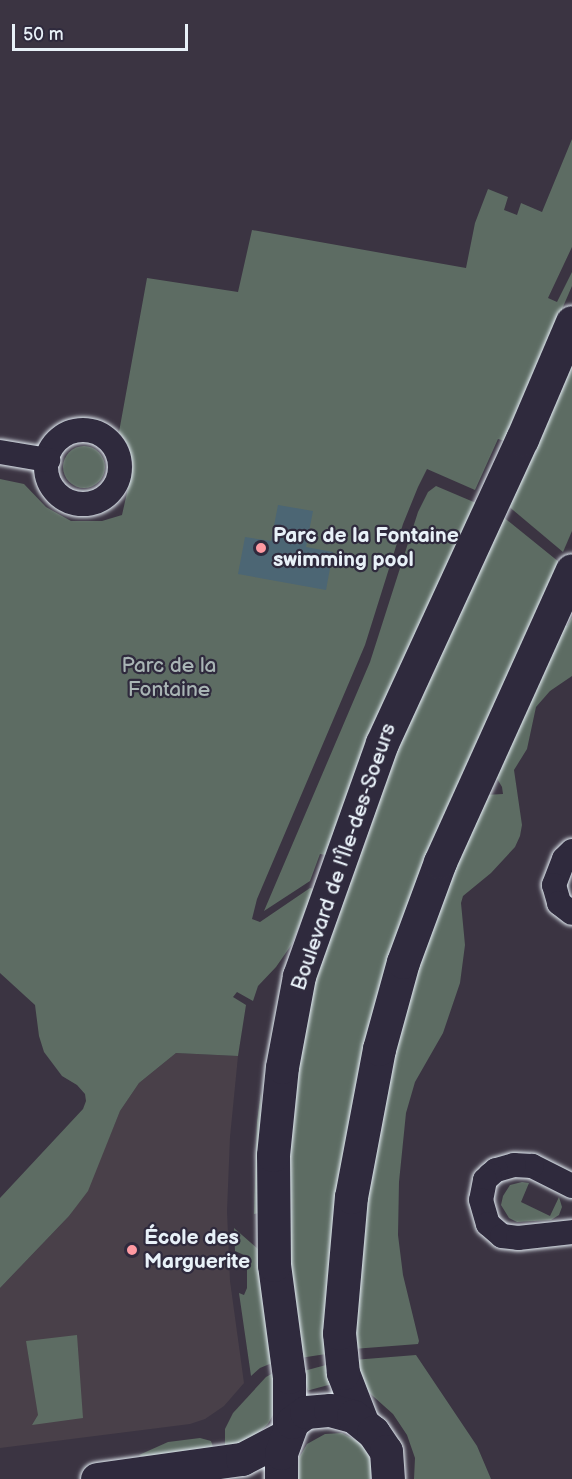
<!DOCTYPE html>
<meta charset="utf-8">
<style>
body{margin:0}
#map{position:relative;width:572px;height:1479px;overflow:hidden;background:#3b3442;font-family:"Balsamiq Sans",sans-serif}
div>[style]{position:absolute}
.built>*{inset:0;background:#494049}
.green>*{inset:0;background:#5d6c63;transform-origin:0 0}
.round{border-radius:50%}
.water>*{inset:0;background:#4c6674}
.roads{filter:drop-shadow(0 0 2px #e8f1f8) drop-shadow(0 0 2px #e8f1f8)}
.street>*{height:24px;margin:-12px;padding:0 12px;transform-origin:12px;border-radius:12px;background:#2f2a3d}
.street>.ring{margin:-12px;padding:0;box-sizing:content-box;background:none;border:24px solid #2f2a3d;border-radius:50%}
.secondary>*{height:33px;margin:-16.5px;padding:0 16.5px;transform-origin:16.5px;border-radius:16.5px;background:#2f2a3d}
.dots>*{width:16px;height:16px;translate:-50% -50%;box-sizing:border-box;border:3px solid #2f2a3d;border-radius:50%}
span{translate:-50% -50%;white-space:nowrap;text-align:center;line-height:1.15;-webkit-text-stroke:4.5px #2f2a3d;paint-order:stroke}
.poi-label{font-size:21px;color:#e8f1f8;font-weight:700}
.left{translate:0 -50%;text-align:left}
.park-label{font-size:21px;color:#a9b5b5}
.street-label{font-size:21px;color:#e8f1f8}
.scale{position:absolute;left:12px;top:24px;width:176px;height:27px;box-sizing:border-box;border:3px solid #e8f1f8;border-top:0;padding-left:8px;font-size:18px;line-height:21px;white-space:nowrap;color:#e8f1f8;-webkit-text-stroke:4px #2f2a3d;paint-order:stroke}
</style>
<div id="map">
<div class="built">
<i style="clip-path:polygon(176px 1053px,238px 1056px,230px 1137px,227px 1211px,230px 1281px,244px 1383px,224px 1406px,205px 1419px,190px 1424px,0 1448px,0 1288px,69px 1216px,87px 1191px,120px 1111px,139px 1083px)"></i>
</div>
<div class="green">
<i style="clip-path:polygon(572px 139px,572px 247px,548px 298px,557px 302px,572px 272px,572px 286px,505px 441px,498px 439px,475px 490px,427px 469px,418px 487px,403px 524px,365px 645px,257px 899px,252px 919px,260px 922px,310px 888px,314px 889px,292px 944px,276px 967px,258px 986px,253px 1001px,237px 992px,233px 997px,246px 1005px,238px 1056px,176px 1053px,139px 1083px,120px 1111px,88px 1191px,69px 1216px,0 1288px,0 1198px,83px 1109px,86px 1101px,85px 1094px,77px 1085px,62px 1076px,44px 1052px,39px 1036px,35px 1005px,0 973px,0 479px,24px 484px,46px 507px,71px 521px,102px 521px,122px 515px,133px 466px,128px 445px,119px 432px,147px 278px,238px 292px,252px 230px,466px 268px,475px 223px,488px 189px,508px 197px,504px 210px,517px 215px,521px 203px,542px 212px)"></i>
<i style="clip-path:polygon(572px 359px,572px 531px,563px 552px,507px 505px)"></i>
<i class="round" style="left:63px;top:446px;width:42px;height:42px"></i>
<i style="clip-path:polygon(436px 486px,476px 503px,326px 855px,320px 854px,310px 881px,264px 911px,370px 662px,418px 512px,428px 492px)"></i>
<i style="clip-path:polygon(502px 516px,559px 562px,422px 865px,326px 1354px,300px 1358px,290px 1281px,288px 1155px,299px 1057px,312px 992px,325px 945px,394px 749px)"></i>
<i style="clip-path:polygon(572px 617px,572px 676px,550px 691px,536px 707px,527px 749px,514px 770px,522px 825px,520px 836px,515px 847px,491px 873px,463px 896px,461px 903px,465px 945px,460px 983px,443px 1033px,415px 1082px,406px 1113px,399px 1182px,398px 1235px,403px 1275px,419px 1341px,418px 1344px,353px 1349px,358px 1256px,382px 1098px,416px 968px,485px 795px,503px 794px,502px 787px,495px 775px,563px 623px,567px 626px)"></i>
<i style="clip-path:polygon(261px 1092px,259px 1213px,254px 1214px,257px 1122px)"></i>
<i style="clip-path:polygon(522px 1182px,529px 1183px,521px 1202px,550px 1216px,559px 1197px,562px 1207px,559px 1215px,551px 1220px,517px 1222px,509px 1218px,501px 1205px,503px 1196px,510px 1185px)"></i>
<i style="clip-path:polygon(234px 1228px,258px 1249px,272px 1363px,260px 1368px,251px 1376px,239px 1293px,244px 1295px,247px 1288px,247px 1265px,244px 1255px,235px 1251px)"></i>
<i style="clip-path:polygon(77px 1335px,83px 1418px,32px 1425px,38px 1415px,26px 1341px)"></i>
<i style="clip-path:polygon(416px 1355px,477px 1446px,491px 1479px,414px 1479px,415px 1458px,407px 1435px,393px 1414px,365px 1389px,353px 1360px)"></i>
<i style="left:326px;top:1365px;width:20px;height:24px;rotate:75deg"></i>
<i style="clip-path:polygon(275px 1372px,273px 1415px,268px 1424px,252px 1439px,225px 1448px,225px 1429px,233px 1413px,266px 1377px)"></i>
<i style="clip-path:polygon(342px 1433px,361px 1443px,367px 1452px,371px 1462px,371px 1479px,298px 1479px,299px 1458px,307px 1444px,325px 1434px)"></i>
<i style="clip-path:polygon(200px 1438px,211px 1441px,214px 1450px,152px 1461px,139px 1455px,168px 1442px)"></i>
</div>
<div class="water">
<i style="clip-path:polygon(278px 505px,313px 511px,306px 547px,333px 552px,326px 590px,238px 574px,245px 537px,271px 541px)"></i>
</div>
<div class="roads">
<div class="street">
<i class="ring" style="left:46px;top:430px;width:50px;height:50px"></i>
<i style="left:0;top:452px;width:49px;rotate:9.5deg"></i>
<i style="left:572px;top:851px;width:11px;rotate:135deg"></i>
<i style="left:564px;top:859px;width:28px;rotate:111deg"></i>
<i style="left:554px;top:885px;width:19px;rotate:74deg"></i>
<i style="left:559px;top:903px;width:16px;rotate:38deg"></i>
<i style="left:572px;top:1186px;width:45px;rotate:-153.4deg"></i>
<i style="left:532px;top:1166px;width:18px;rotate:-177deg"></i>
<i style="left:514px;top:1165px;width:19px;rotate:164deg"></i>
<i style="left:496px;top:1170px;width:8px;rotate:140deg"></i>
<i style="left:490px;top:1175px;width:7px;rotate:135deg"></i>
<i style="left:485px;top:1180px;width:20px;rotate:101deg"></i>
<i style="left:481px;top:1200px;width:25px;rotate:74deg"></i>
<i style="left:488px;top:1224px;width:18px;rotate:41deg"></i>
<i style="left:502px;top:1236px;width:16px;rotate:7deg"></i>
<i style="left:518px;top:1238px;width:54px;rotate:-6.3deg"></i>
</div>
<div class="secondary">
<i style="left:362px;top:1422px;width:53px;rotate:-111.2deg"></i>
<i style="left:343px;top:1373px;width:40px;rotate:-95.7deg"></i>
<i style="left:339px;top:1333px;width:137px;rotate:-85deg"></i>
<i style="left:351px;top:1197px;width:151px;rotate:-79.3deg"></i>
<i style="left:379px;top:1049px;width:90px;rotate:-74.6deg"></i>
<i style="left:403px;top:962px;width:107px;rotate:-69.7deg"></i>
<i style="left:440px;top:862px;width:320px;rotate:-65.7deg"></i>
<i style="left:289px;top:1429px;width:52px;rotate:-90deg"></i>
<i style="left:289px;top:1377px;width:113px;rotate:-97.6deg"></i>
<i style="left:274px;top:1265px;width:110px;rotate:-90.5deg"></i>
<i style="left:273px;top:1155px;width:88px;rotate:-84.2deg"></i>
<i style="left:282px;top:1067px;width:93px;rotate:-79.4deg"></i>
<i style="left:299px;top:976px;width:247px;rotate:-70.4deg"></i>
<i style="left:382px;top:743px;width:335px;rotate:-65.3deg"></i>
<i style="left:522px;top:439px;width:127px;rotate:-66.9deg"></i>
<i style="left:97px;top:1479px;width:146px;rotate:-7.9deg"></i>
<i style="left:242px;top:1459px;width:50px;rotate:-27.6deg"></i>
<i style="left:281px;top:1479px;width:26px;rotate:-90deg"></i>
<i style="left:281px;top:1453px;width:33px;rotate:-70deg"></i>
<i style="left:292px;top:1422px;width:17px;rotate:-36deg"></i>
<i style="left:306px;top:1412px;width:24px;rotate:-5deg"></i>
<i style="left:330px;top:1410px;width:24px;rotate:15deg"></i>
<i style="left:353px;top:1416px;width:26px;rotate:39deg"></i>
<i style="left:373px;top:1432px;width:23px;rotate:56deg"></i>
<i style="left:386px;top:1451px;width:28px;rotate:86deg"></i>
</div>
</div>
<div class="dots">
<i style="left:261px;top:548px;background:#ff9aa2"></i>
<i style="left:132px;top:1250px;background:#ff9aa2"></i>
</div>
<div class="poi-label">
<span class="left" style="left:273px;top:548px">Parc de la Fontaine<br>swimming pool</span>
<span class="left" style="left:144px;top:1250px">École des<br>Marguerite</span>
</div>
<div class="park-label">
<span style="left:169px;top:678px">Parc de la<br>Fontaine</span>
</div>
<div class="street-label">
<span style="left:344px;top:857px;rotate:-71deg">Boulevard de l'Île-des-Soeurs</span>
</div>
<div class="scale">50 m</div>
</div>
